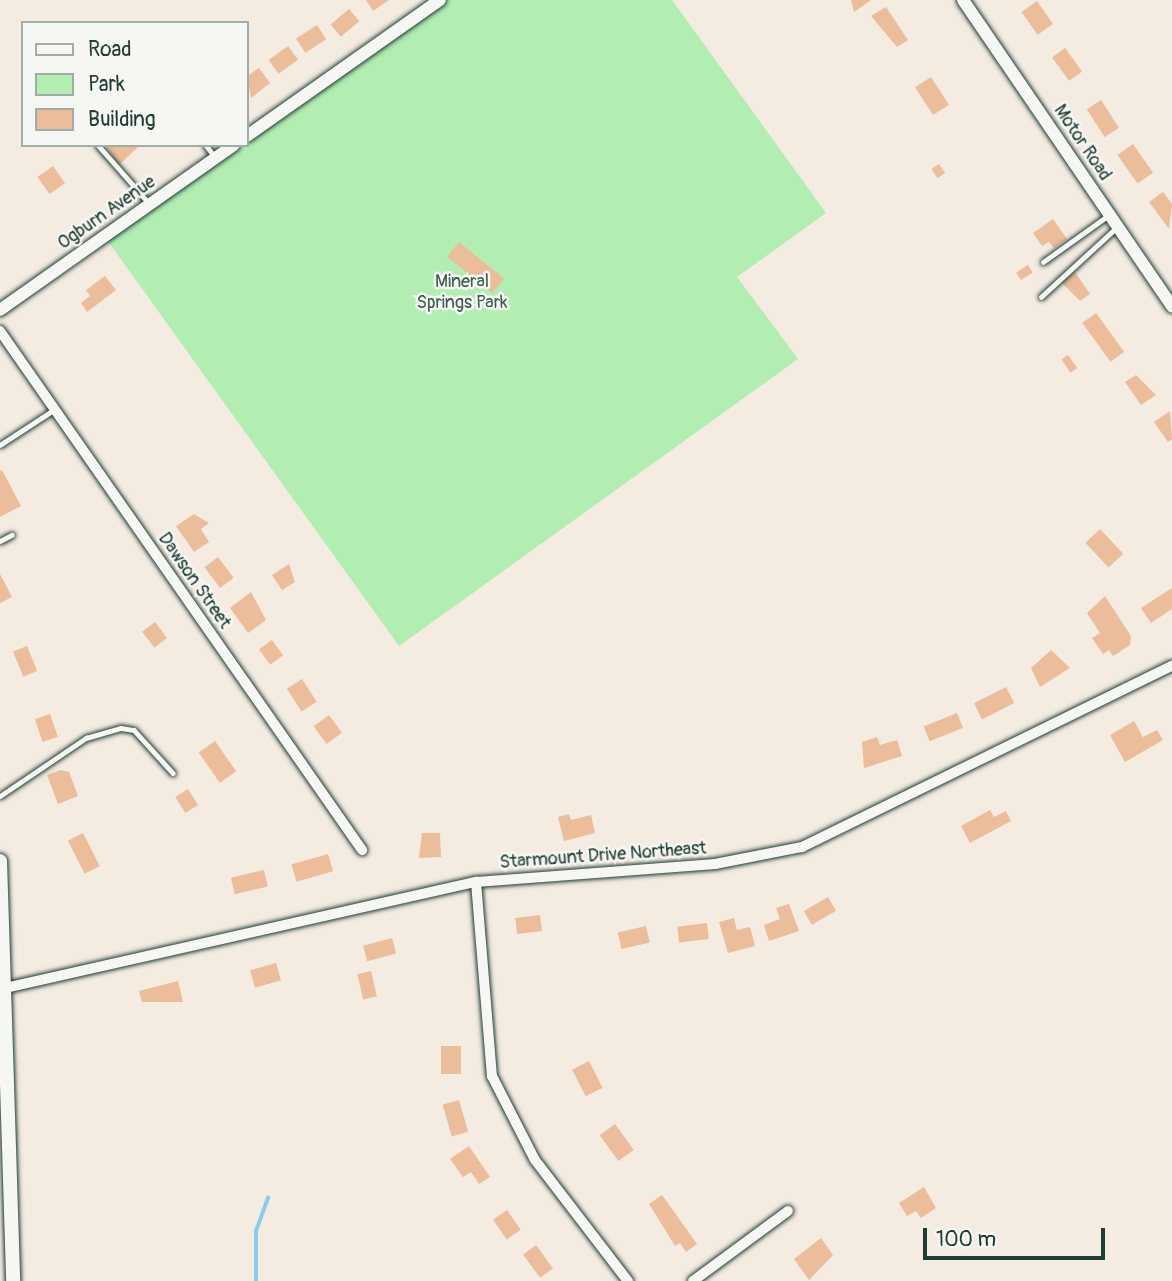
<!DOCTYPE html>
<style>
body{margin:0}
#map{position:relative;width:1172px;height:1281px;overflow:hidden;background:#f4ebe1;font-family:Pangolin,sans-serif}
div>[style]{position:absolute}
.green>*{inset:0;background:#b2edb2}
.stream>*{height:3.5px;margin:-1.75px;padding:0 1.75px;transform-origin:1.75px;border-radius:1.75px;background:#88cfe9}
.building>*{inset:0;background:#ebbd9b;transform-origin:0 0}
.roads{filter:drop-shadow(0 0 2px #1f3d34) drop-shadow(0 0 2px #1f3d34)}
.service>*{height:4.5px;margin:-2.25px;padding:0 2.25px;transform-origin:2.25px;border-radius:2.25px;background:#f6f6f2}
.minor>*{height:10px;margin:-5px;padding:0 5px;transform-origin:5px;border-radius:5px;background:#f6f6f2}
.tertiary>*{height:12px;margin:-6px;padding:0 6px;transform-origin:6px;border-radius:6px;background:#f6f6f2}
.secondary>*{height:14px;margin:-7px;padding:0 7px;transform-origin:7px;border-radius:7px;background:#f6f6f2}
span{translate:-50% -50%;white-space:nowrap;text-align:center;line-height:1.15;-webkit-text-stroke:5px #f6f6f2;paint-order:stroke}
.street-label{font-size:18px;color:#1f3d34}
.park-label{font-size:18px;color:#3c604d}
.legend{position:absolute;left:21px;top:21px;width:228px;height:126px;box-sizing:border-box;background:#f6f6f2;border:2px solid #a0aca6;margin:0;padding:9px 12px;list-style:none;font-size:21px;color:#1f3d34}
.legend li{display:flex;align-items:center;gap:14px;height:35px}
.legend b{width:35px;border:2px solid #a0aca6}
.scale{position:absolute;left:923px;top:1228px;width:182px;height:32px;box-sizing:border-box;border:4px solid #1f3d34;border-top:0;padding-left:9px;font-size:21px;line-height:24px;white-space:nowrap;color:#1f3d34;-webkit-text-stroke:5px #f6f6f2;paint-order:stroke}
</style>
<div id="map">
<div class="green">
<i style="clip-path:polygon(446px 0,672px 0,826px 213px,737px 277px,798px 359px,399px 646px,107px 240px)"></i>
</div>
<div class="stream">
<i style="left:256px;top:1281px;width:50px;rotate:-90deg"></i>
<i style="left:256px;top:1231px;width:35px;rotate:-70deg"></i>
</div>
<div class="building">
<i style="clip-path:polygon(366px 0,389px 0,373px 11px)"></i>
<i style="clip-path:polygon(851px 0,871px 0,854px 12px)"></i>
<i style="left:1037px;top:1px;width:28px;height:19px;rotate:55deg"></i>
<i style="clip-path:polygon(886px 7px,908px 40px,897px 47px,871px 16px)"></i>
<i style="left:349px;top:9px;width:16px;height:24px;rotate:50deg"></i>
<i style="left:317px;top:25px;width:17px;height:25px;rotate:57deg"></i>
<i style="left:288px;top:46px;width:17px;height:24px;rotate:54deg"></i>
<i style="left:1065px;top:48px;width:29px;height:16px;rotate:54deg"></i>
<i style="clip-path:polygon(259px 68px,270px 83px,251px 98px,247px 76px)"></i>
<i style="left:931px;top:77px;width:33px;height:19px;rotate:57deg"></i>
<i style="left:1101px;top:100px;width:33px;height:17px;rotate:57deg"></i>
<i style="left:1133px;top:144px;width:35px;height:19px;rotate:55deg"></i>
<i style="clip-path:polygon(105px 145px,140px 145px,119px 165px)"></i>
<i style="left:939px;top:164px;width:11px;height:9px;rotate:56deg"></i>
<i style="left:53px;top:166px;width:21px;height:19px;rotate:55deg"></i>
<i style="clip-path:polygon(1163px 192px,1172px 204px,1169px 229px,1149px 202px)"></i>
<i style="clip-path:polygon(1053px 219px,1067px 239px,1054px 248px,1049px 242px,1042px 246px,1033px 233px)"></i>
<i style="left:459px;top:242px;width:58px;height:19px;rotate:39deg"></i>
<i style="left:1028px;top:265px;width:9px;height:14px;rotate:58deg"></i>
<i style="clip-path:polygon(1075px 272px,1090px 294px,1080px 301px,1061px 282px)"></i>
<i style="clip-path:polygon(105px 276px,116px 290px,87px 312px,81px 303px,90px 296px,86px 290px)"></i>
<i style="left:1096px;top:313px;width:48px;height:17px;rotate:54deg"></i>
<i style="left:1068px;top:355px;width:16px;height:8px;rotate:55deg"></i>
<i style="clip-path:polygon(1136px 375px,1156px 395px,1141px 405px,1125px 382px)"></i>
<i style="clip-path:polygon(1170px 411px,1172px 439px,1168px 442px,1154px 422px)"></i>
<i style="clip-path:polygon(2px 470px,21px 506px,0 517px,0 471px)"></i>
<i style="clip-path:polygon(194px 514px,209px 523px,201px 529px,209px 542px,194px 552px,176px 526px)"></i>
<i style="left:1100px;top:529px;width:34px;height:20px;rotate:47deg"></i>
<i style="left:218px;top:557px;width:26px;height:17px;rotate:53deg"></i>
<i style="clip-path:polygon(289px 564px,295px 582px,282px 590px,272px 575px)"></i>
<i style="clip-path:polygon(0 574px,12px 597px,0 603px)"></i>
<i style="clip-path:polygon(1172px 588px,1172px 609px,1151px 623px,1141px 608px)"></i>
<i style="clip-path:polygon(251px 592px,266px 620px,248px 633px,230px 608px)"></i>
<i style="clip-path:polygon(1105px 596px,1131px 636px,1130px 645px,1113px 656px,1109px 650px,1103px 654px,1092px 638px,1100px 633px,1087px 613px)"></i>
<i style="left:155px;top:622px;width:20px;height:16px;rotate:53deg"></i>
<i style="left:272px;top:640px;width:19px;height:16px;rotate:54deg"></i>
<i style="left:27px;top:646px;width:27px;height:15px;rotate:68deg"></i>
<i style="clip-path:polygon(1051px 650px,1070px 668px,1040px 687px,1031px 668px)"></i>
<i style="left:302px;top:679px;width:27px;height:18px;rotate:57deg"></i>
<i style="left:1006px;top:687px;width:18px;height:36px;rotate:63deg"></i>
<i style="left:957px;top:713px;width:16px;height:36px;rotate:68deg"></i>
<i style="left:50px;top:714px;width:24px;height:16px;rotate:71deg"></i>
<i style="left:329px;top:715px;width:22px;height:19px;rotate:54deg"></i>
<i style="clip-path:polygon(1134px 721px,1143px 737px,1157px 730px,1163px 740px,1125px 762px,1110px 735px)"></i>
<i style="clip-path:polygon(877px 737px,880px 745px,897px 740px,902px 756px,864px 768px,862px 742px)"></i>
<i style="left:215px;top:741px;width:37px;height:20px;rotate:55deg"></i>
<i style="clip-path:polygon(61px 770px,69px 772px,78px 796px,58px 804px,47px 775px)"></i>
<i style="left:188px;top:789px;width:19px;height:15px;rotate:58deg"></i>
<i style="clip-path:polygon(990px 810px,994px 817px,1006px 811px,1011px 821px,970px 843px,961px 826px)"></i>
<i style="clip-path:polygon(569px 814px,571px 820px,591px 815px,595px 833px,564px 841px,558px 817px)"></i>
<i style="left:83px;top:833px;width:37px;height:17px;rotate:63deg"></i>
<i style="clip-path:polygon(422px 833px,440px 833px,441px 857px,419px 858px)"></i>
<i style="left:328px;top:854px;width:18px;height:38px;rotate:74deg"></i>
<i style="left:264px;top:870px;width:17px;height:34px;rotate:77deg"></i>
<i style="left:828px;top:897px;width:16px;height:28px;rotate:60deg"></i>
<i style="clip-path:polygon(789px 904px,799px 931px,769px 941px,764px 925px,780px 919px,776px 908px)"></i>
<i style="left:540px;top:915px;width:16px;height:25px;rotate:83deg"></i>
<i style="clip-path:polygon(734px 918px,737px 930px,750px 927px,755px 946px,728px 953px,719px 922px)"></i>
<i style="left:707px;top:923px;width:16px;height:30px;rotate:83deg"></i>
<i style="left:646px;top:926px;width:17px;height:29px;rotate:77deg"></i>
<i style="left:392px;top:938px;width:16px;height:30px;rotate:75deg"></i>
<i style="left:276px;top:963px;width:18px;height:27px;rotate:74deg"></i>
<i style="left:371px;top:971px;width:26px;height:14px;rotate:77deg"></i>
<i style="clip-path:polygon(178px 981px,183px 1002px,142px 1002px,139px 991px)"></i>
<i style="left:441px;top:1046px;width:20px;height:28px"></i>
<i style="left:589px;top:1061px;width:30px;height:19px;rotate:63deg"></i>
<i style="left:459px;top:1100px;width:33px;height:17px;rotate:74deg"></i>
<i style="left:615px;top:1124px;width:32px;height:19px;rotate:54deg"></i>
<i style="clip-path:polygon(469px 1146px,490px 1177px,479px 1184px,471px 1172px,463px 1177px,450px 1159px)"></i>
<i style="clip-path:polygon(924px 1187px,936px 1208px,921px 1218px,916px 1211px,907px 1216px,899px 1203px)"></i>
<i style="clip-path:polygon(662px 1195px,697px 1244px,686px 1252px,680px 1243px,675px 1246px,649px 1204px)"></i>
<i style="left:507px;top:1210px;width:24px;height:17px;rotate:55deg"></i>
<i style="clip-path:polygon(821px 1238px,833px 1255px,809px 1280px,794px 1259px)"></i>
<i style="left:536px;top:1245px;width:29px;height:16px;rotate:54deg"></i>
</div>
<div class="roads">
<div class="service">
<i style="left:98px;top:145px;width:76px;rotate:48.7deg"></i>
<i style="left:206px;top:145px;width:15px;rotate:53deg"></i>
<i style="left:1043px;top:262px;width:81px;rotate:-35.5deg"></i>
<i style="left:1041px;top:297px;width:103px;rotate:-42.6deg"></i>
<i style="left:0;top:445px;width:66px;rotate:-33.2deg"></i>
<i style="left:0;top:541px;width:13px;rotate:-27deg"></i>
<i style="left:0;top:796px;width:104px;rotate:-34deg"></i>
<i style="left:86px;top:738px;width:36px;rotate:-16deg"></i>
<i style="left:121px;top:728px;width:13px;rotate:9deg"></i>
<i style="left:134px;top:730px;width:58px;rotate:47.8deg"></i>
</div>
<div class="minor">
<i style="left:0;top:331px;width:633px;rotate:55.1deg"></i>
<i style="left:476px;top:882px;width:195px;rotate:85.3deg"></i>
<i style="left:492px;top:1076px;width:94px;rotate:62.9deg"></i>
<i style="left:535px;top:1160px;width:153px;rotate:52.5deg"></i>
<i style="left:5px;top:988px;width:483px;rotate:-12.7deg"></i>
<i style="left:476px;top:882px;width:240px;rotate:-4.3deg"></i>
<i style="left:715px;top:864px;width:89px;rotate:-11.1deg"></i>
<i style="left:802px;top:847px;width:412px;rotate:-26.1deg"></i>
<i style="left:693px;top:1281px;width:118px;rotate:-36.4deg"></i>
</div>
<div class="tertiary">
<i style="left:963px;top:0;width:371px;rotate:55.7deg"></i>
<i style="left:247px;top:136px;width:236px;rotate:-35.2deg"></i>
<i style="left:0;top:310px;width:286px;rotate:-35.2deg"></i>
</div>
<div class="secondary">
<i style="left:0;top:861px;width:420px;rotate:88.2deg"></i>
</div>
</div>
<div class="street-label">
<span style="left:1082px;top:143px;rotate:56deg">Motor Road</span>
<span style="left:107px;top:213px;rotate:-35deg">Ogburn Avenue</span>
<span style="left:194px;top:581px;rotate:55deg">Dawson Street</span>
<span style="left:603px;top:856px;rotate:-4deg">Starmount Drive Northeast</span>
</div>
<div class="park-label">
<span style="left:462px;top:293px">Mineral<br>Springs Park</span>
</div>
<ul class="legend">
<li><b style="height:9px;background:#f6f6f2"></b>Road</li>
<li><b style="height:19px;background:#b2edb2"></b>Park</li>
<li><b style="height:19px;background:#ebbd9b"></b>Building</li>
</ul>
<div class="scale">100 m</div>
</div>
